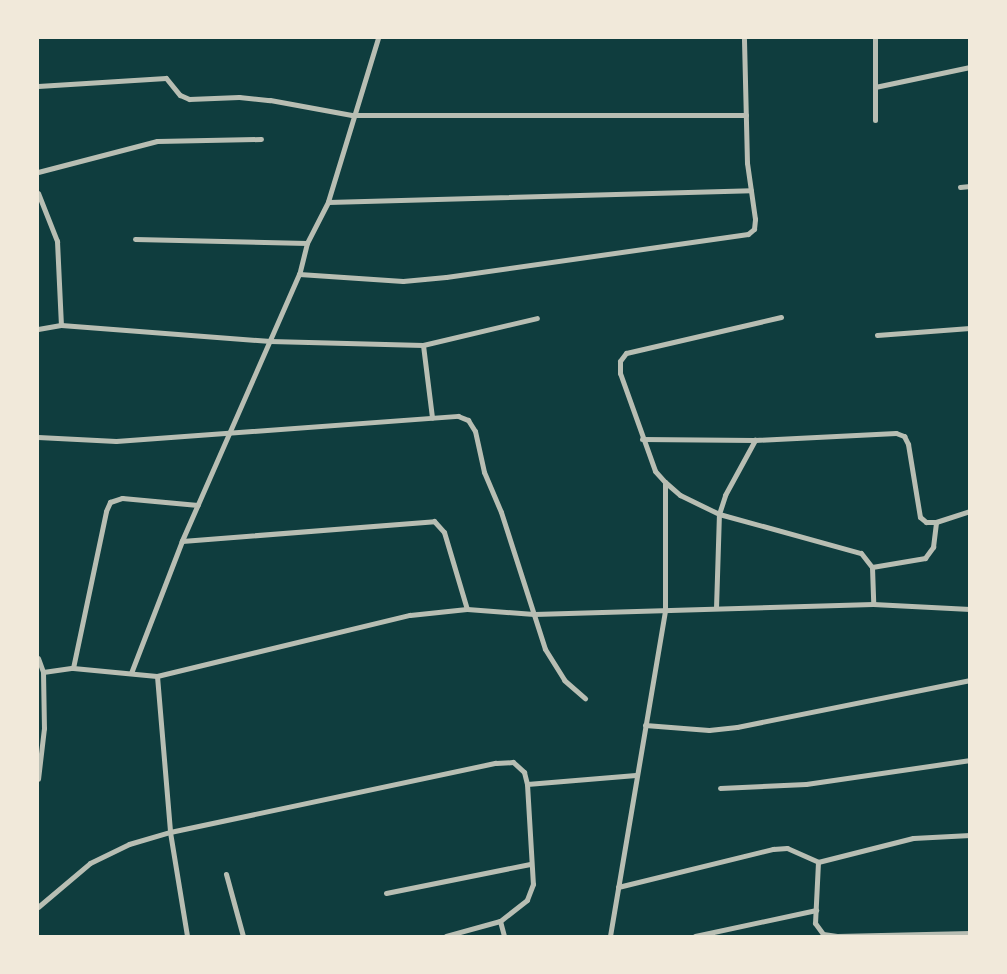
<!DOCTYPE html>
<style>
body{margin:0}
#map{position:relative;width:1007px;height:974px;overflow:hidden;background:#0f3d3e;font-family:Roboto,sans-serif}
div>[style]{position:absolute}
.minor>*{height:5px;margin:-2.5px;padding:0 2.5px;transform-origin:2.5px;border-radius:2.5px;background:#b8beb3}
span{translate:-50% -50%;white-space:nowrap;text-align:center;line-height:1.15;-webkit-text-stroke:4.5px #f1e9da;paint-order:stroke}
.frame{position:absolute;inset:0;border:39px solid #f1e9da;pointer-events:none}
</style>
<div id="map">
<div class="minor">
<i style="left:378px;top:38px;width:171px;rotate:107deg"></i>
<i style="left:328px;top:202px;width:46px;rotate:117.1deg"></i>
<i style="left:307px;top:243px;width:32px;rotate:104deg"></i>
<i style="left:299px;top:274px;width:292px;rotate:113.7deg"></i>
<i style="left:182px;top:541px;width:253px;rotate:-4.5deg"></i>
<i style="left:434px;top:521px;width:15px;rotate:48deg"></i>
<i style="left:444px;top:532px;width:80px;rotate:73.4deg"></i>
<i style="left:875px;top:38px;width:82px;rotate:90deg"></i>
<i style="left:38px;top:86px;width:128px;rotate:-3.6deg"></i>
<i style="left:166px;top:78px;width:22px;rotate:51deg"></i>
<i style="left:180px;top:95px;width:10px;rotate:24deg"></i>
<i style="left:189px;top:99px;width:50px;rotate:-2.3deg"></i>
<i style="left:239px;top:97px;width:31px;rotate:6deg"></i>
<i style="left:270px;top:100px;width:83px;rotate:10.4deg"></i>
<i style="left:352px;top:115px;width:394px"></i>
<i style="left:875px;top:87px;width:97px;rotate:-11.9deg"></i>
<i style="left:38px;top:172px;width:123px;rotate:-14.6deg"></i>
<i style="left:157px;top:141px;width:104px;rotate:-1.1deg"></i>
<i style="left:960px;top:187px;width:10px;rotate:-6deg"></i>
<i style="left:38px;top:193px;width:52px;rotate:68.4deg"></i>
<i style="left:57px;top:241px;width:84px;rotate:87.3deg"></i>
<i style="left:328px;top:202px;width:423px;rotate:-1.6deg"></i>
<i style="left:135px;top:239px;width:172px;rotate:1.3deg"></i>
<i style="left:299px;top:274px;width:104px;rotate:3.9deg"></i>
<i style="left:403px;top:281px;width:43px;rotate:-5.3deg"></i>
<i style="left:446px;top:277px;width:305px;rotate:-8.1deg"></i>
<i style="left:748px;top:234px;width:8px;rotate:-40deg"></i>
<i style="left:754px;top:229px;width:10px;rotate:-84deg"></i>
<i style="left:755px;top:219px;width:57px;rotate:-98.1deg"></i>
<i style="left:747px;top:163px;width:125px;rotate:-91.4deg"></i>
<i style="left:781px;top:317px;width:159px;rotate:166.9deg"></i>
<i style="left:626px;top:353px;width:10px;rotate:127deg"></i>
<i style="left:620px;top:361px;width:12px;rotate:90deg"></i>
<i style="left:620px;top:373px;width:104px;rotate:70.3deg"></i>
<i style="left:655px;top:471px;width:15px;rotate:48deg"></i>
<i style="left:665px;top:482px;width:20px;rotate:41deg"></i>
<i style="left:680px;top:495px;width:43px;rotate:26deg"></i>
<i style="left:719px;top:514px;width:147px;rotate:15.4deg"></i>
<i style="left:861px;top:553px;width:18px;rotate:52deg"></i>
<i style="left:872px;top:567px;width:37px;rotate:88deg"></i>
<i style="left:38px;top:329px;width:23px;rotate:-10deg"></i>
<i style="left:61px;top:325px;width:210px;rotate:4.4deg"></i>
<i style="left:270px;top:341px;width:153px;rotate:1.5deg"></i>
<i style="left:423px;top:345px;width:117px;rotate:-13.3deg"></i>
<i style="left:877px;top:335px;width:93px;rotate:-4.3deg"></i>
<i style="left:423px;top:345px;width:73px;rotate:82.9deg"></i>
<i style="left:38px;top:437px;width:78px;rotate:2.9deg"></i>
<i style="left:116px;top:441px;width:343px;rotate:-4.2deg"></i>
<i style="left:458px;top:416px;width:11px;rotate:22deg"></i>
<i style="left:468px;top:420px;width:13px;rotate:58deg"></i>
<i style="left:475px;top:431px;width:42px;rotate:77.6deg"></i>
<i style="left:484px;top:472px;width:43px;rotate:67deg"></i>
<i style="left:501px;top:512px;width:144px;rotate:72.2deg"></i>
<i style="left:545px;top:649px;width:36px;rotate:58deg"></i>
<i style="left:564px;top:680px;width:28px;rotate:41deg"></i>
<i style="left:642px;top:439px;width:113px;rotate:0.5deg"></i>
<i style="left:755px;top:440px;width:141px;rotate:-2.8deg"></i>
<i style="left:896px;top:433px;width:9px;rotate:21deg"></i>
<i style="left:904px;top:436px;width:9px;rotate:63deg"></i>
<i style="left:908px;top:444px;width:74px;rotate:80.7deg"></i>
<i style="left:920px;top:517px;width:8px;rotate:40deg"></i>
<i style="left:926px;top:522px;width:10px"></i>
<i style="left:936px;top:522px;width:36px;rotate:-18deg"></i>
<i style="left:872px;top:567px;width:54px;rotate:-9.6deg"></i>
<i style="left:925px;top:558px;width:14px;rotate:-54deg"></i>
<i style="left:933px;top:547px;width:25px;rotate:-83deg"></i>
<i style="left:716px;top:608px;width:94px;rotate:-88.2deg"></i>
<i style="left:719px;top:514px;width:20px;rotate:-72deg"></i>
<i style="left:725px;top:495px;width:63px;rotate:-61.4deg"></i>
<i style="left:38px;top:658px;width:15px;rotate:70deg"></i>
<i style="left:43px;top:672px;width:56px;rotate:89deg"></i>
<i style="left:44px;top:728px;width:51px;rotate:96.7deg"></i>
<i style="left:73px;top:668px;width:160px;rotate:-78.1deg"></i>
<i style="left:106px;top:511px;width:10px;rotate:-66deg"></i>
<i style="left:110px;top:502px;width:13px;rotate:-18deg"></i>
<i style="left:122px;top:498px;width:76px;rotate:5.3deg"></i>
<i style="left:43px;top:672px;width:30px;rotate:-8deg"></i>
<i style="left:73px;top:668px;width:84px;rotate:5.4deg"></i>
<i style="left:157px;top:676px;width:260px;rotate:-13.6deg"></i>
<i style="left:410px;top:615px;width:57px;rotate:-6deg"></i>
<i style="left:467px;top:609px;width:67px;rotate:4.3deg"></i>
<i style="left:534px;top:614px;width:339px;rotate:-1.7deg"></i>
<i style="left:873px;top:604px;width:97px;rotate:3deg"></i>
<i style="left:131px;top:673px;width:142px;rotate:-68.9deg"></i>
<i style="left:157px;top:676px;width:157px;rotate:85.2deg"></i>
<i style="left:170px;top:832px;width:105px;rotate:80.7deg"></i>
<i style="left:645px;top:725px;width:64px;rotate:4.5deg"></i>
<i style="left:709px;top:730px;width:28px;rotate:-6deg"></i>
<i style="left:737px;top:727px;width:238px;rotate:-11.4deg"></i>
<i style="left:527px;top:784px;width:109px;rotate:-4.7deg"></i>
<i style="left:720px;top:788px;width:86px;rotate:-2.7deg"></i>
<i style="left:806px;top:784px;width:166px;rotate:-8.3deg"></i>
<i style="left:970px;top:835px;width:57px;rotate:177deg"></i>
<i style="left:913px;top:838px;width:98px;rotate:165.8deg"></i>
<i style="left:818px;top:862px;width:61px;rotate:92.8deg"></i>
<i style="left:815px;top:923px;width:14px;rotate:54deg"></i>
<i style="left:823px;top:934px;width:14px;rotate:8deg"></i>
<i style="left:837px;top:936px;width:133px;rotate:-1.3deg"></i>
<i style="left:226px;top:874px;width:64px;rotate:74.7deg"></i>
<i style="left:618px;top:887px;width:160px;rotate:-13.8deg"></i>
<i style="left:773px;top:849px;width:14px;rotate:-4deg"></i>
<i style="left:787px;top:848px;width:34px;rotate:24deg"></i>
<i style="left:386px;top:893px;width:147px;rotate:-11.4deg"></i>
<i style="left:38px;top:907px;width:68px;rotate:-40.2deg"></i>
<i style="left:90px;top:863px;width:43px;rotate:-26deg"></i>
<i style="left:129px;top:844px;width:43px;rotate:-16.3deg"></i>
<i style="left:170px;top:832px;width:333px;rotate:-12deg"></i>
<i style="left:496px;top:763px;width:17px;rotate:-3deg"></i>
<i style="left:513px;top:762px;width:15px;rotate:42deg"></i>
<i style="left:524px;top:772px;width:12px;rotate:76deg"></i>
<i style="left:527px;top:784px;width:100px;rotate:86.6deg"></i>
<i style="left:533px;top:884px;width:17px;rotate:111deg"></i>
<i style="left:527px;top:900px;width:34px;rotate:142deg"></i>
<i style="left:500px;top:921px;width:56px;rotate:164.5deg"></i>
<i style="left:500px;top:921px;width:16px;rotate:75deg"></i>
<i style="left:610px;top:936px;width:331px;rotate:-80.4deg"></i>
<i style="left:665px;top:610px;width:128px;rotate:-90deg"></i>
<i style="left:695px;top:936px;width:124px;rotate:-12.1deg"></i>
</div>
<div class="frame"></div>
</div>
